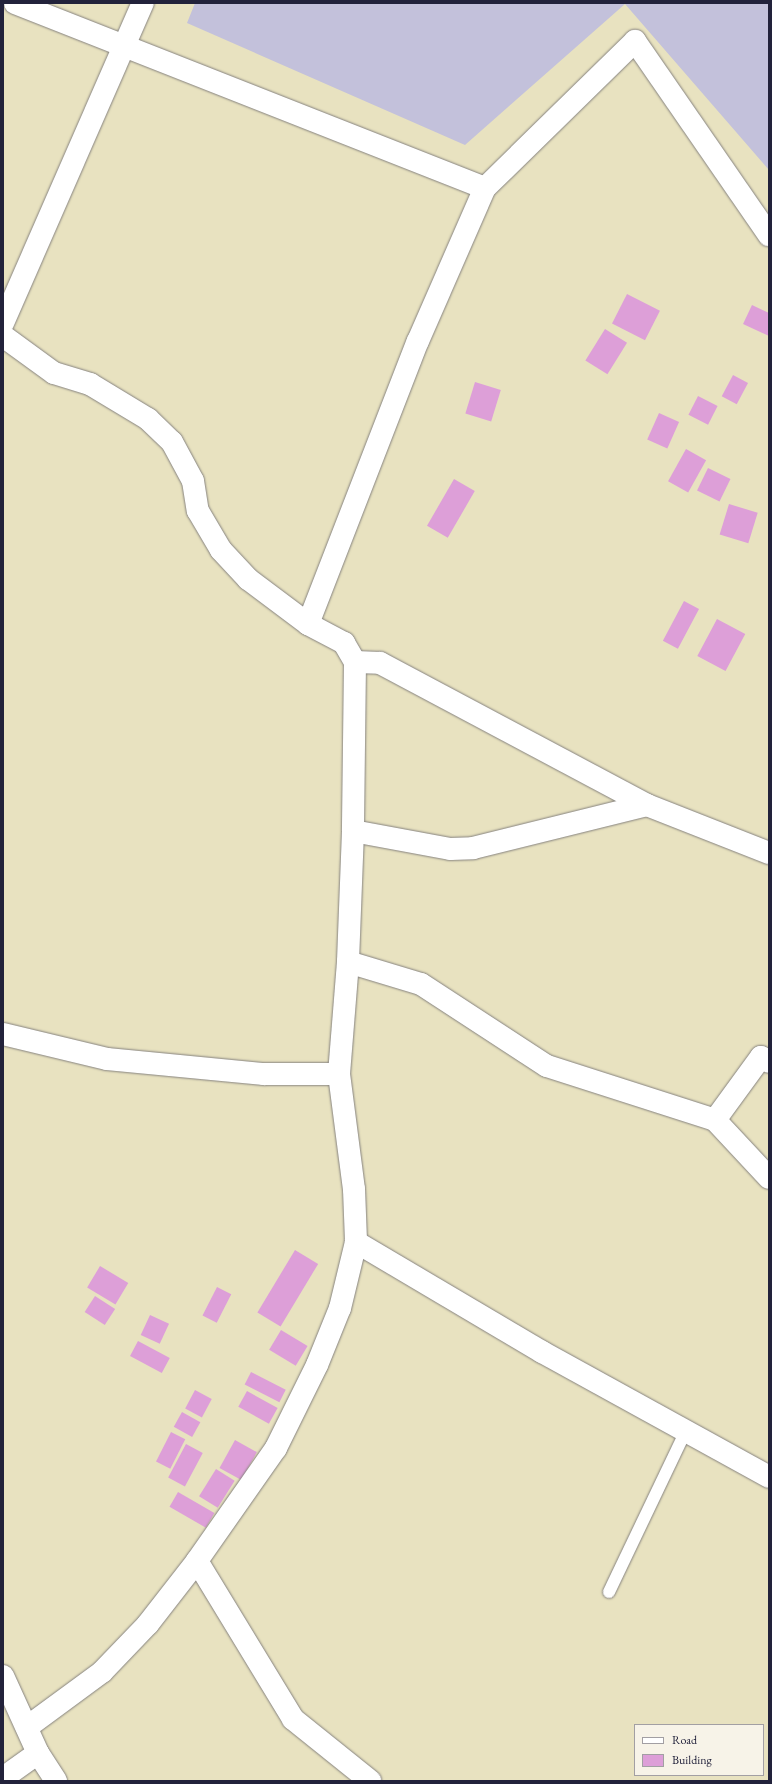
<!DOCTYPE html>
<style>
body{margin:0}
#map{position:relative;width:772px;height:1784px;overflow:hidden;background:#e8e2c0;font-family:"EB Garamond",serif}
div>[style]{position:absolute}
.industrial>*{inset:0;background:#c3c1db}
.building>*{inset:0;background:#dd9fd8;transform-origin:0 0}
.roads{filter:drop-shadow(0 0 1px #85827e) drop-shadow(0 0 1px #85827e)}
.service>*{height:12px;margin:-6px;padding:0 6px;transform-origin:6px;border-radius:6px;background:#fff}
.minor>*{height:22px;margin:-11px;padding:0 11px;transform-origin:11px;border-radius:11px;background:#fff}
.tertiary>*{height:22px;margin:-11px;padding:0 11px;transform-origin:11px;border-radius:11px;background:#fff}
span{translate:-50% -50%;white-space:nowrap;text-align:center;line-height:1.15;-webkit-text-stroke:4px #f7f3e8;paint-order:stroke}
.frame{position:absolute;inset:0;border:4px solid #22223b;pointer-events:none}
.legend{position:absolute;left:634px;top:1724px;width:130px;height:52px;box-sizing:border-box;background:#f7f3e8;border:1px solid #a29fa3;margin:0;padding:5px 7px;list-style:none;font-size:12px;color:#22223b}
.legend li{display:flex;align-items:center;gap:8px;height:20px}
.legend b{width:20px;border:1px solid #a29fa3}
</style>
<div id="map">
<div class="industrial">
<i style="clip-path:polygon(195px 3px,769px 3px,769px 170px,625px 4px,465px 145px,187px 23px)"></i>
</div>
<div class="building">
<i style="left:627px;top:294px;width:37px;height:33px;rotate:27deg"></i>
<i style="clip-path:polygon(752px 305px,769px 313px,769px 336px,743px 324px)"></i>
<i style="left:605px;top:329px;width:26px;height:37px;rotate:32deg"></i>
<i style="left:733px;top:375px;width:17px;height:24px;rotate:28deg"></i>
<i style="left:475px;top:382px;width:27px;height:33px;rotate:17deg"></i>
<i style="left:698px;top:396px;width:22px;height:21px;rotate:27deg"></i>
<i style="left:659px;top:413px;width:22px;height:29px;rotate:24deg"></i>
<i style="left:686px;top:449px;width:23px;height:37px;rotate:29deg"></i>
<i style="left:708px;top:468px;width:25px;height:25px;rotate:26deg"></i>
<i style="left:454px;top:479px;width:24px;height:54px;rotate:30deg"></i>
<i style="left:729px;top:504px;width:30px;height:32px;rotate:17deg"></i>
<i style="left:684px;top:601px;width:17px;height:45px;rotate:28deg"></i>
<i style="left:717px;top:619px;width:32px;height:42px;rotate:28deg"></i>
<i style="left:295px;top:1250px;width:27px;height:73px;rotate:31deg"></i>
<i style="left:100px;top:1266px;width:33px;height:25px;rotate:31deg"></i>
<i style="left:217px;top:1287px;width:16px;height:32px;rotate:27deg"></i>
<i style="left:95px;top:1296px;width:24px;height:19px;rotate:33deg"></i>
<i style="left:150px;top:1315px;width:21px;height:22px;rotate:25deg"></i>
<i style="left:281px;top:1330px;width:31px;height:23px;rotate:31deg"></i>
<i style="left:138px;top:1341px;width:36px;height:17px;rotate:28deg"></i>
<i style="left:251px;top:1372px;width:39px;height:14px;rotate:27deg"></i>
<i style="left:195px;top:1390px;width:19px;height:21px;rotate:28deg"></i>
<i style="left:247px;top:1391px;width:35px;height:18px;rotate:29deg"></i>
<i style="left:182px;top:1412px;width:21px;height:17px;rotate:29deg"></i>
<i style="left:171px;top:1432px;width:16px;height:33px;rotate:27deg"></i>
<i style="left:235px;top:1440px;width:25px;height:32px;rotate:29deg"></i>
<i style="left:186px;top:1444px;width:19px;height:38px;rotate:28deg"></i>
<i style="left:216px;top:1469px;width:22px;height:32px;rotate:32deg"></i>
<i style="left:178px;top:1492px;width:42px;height:17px;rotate:30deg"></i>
</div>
<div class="roads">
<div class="service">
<i style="left:609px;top:1592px;width:176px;rotate:-64.5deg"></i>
</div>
<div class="minor">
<i style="left:15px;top:3px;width:505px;rotate:21.49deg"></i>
<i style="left:485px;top:188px;width:210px;rotate:-44.4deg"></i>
<i style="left:635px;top:41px;width:236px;rotate:55.4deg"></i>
<i style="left:3px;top:336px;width:63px;rotate:36deg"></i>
<i style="left:54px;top:373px;width:38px;rotate:17deg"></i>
<i style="left:90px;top:384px;width:68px;rotate:31.1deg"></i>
<i style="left:148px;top:419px;width:33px;rotate:44deg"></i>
<i style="left:172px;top:442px;width:44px;rotate:61.7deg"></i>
<i style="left:193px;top:481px;width:30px;rotate:81deg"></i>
<i style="left:198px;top:511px;width:45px;rotate:59.5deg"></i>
<i style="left:221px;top:550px;width:40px;rotate:47deg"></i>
<i style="left:248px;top:579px;width:75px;rotate:36.9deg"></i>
<i style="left:308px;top:624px;width:41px;rotate:27.8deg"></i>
<i style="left:344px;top:643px;width:22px;rotate:60deg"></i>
<i style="left:355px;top:662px;width:169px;rotate:90.7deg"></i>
<i style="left:353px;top:831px;width:131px;rotate:92.2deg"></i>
<i style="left:348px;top:962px;width:112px;rotate:94.6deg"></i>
<i style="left:339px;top:1074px;width:116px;rotate:82.6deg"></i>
<i style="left:354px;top:1189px;width:53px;rotate:87.8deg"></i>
<i style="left:356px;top:1242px;width:68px;rotate:103.6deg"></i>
<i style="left:340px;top:1308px;width:61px;rotate:112deg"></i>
<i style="left:317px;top:1365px;width:93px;rotate:116.3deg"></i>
<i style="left:276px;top:1448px;width:138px;rotate:125deg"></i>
<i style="left:197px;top:1561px;width:80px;rotate:127.9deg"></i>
<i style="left:148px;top:1624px;width:66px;rotate:133.8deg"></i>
<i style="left:102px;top:1672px;width:93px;rotate:143.7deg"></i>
<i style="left:308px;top:624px;width:304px;rotate:-68.8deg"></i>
<i style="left:418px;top:341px;width:167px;rotate:-66.4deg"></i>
<i style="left:355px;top:662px;width:25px;rotate:2deg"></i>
<i style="left:380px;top:663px;width:302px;rotate:28deg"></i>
<i style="left:647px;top:805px;width:131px;rotate:21.5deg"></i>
<i style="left:353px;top:831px;width:99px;rotate:10.5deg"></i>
<i style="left:450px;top:849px;width:23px;rotate:-2deg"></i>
<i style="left:473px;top:848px;width:179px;rotate:-13.9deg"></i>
<i style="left:348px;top:962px;width:76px;rotate:16.8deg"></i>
<i style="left:421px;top:984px;width:150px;rotate:33.1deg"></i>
<i style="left:547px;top:1066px;width:176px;rotate:17.8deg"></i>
<i style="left:715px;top:1120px;width:78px;rotate:-53.9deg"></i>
<i style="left:761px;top:1057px;width:9px;rotate:32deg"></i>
<i style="left:3px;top:1034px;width:107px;rotate:13.5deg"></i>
<i style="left:107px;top:1059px;width:158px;rotate:5.5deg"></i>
<i style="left:264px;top:1074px;width:75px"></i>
<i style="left:715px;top:1120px;width:79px;rotate:47deg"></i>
<i style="left:356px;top:1242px;width:216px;rotate:30.6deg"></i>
<i style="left:542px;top:1352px;width:259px;rotate:28.8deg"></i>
<i style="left:197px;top:1561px;width:185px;rotate:58.7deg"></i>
<i style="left:293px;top:1719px;width:99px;rotate:38.8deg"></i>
</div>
<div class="tertiary">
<i style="left:3px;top:323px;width:349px;rotate:-66.4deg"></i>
<i style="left:3px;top:1676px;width:85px;rotate:65.6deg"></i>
<i style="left:38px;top:1753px;width:33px;rotate:57deg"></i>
<i style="left:3px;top:1778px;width:43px;rotate:-35.5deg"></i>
</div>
</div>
<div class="frame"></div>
<ul class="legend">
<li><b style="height:5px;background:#fff"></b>Road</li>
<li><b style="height:11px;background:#dd9fd8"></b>Building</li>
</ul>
</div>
